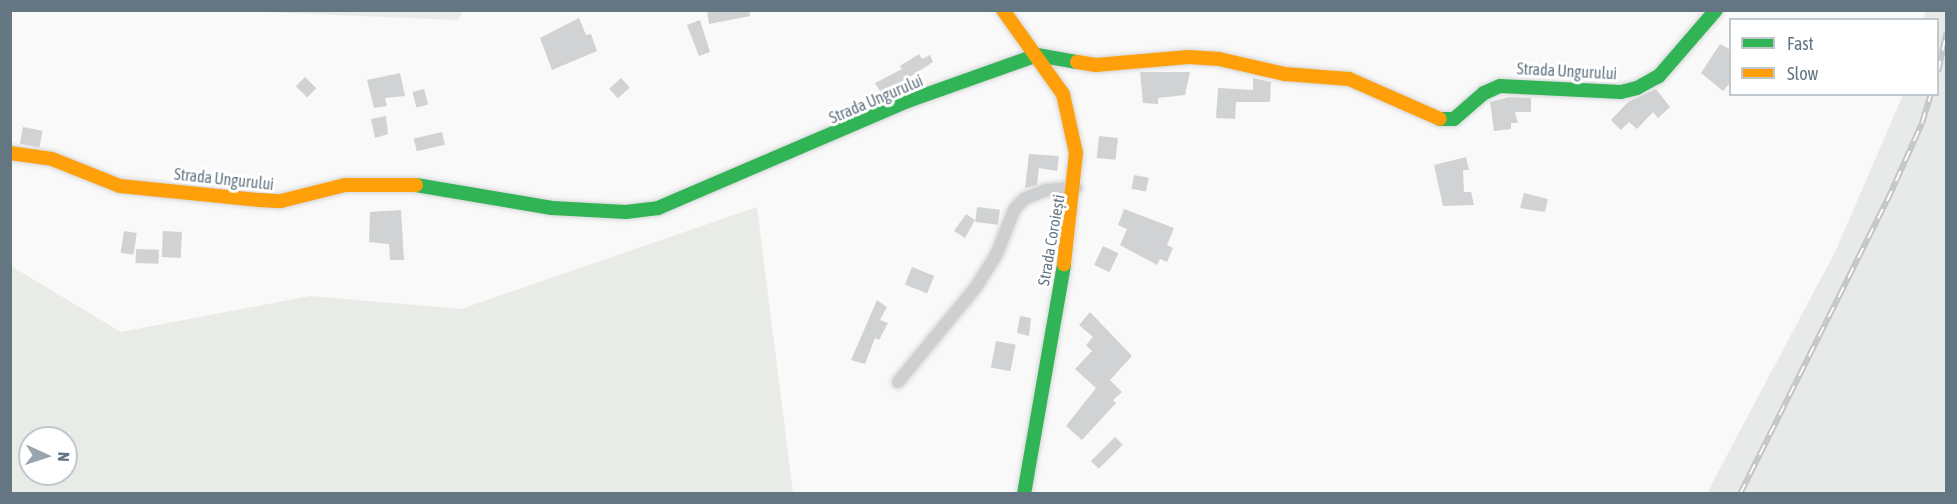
<!DOCTYPE html>
<meta charset="utf-8">
<style>
body{margin:0}
#map{position:relative;width:1957px;height:504px;overflow:hidden;background:#f9f9f9;font-family:"Asap Condensed",sans-serif}
div>[style]{position:absolute}
.built>*{inset:0;background:#e8e9e9}
.green>*{inset:0;background:#e8ebe6}
.building>*{inset:0;background:#d0d2d3;transform-origin:0 0}
.roads{filter:drop-shadow(0 0 2px #d5d6d7) drop-shadow(0 0 2px #d5d6d7)}
.street>*{height:12px;margin:-6px;padding:0 6px;transform-origin:6px;border-radius:6px;background:#cecfd0}
.fast>*{height:14px;margin:-7px;padding:0 7px;transform-origin:7px;border-radius:7px;background:#30b455}
.slow>*{height:14px;margin:-7px;padding:0 7px;transform-origin:7px;border-radius:7px;background:#ff9f0a}
.rail>*{height:6px;margin-top:-3px;transform-origin:0;background:repeating-linear-gradient(90deg,#fff 0 11px,#c3c5c6 0 22px);box-sizing:border-box;border-block:2px solid #c3c5c6}
span{translate:-50% -50%;white-space:nowrap;text-align:center;line-height:1.15;-webkit-text-stroke:6px #fff;paint-order:stroke}
.street-label{font-size:16px;color:#657683}
.frame{position:absolute;inset:0;border:12px solid #657683;pointer-events:none}
.legend{position:absolute;left:1729px;top:18px;width:210px;height:78px;box-sizing:border-box;background:#fff;border:2px solid #c1c8cd;margin:0;padding:8px 10px;list-style:none;font-size:18px;color:#657683}
.legend li{display:flex;align-items:center;gap:12px;height:30px}
.legend b{width:30px;border:2px solid #c1c8cd}
.north{position:absolute;left:18px;top:426px;width:60px;height:60px;box-sizing:border-box;background:#fff;border:2px solid #c1c8cd;border-radius:50%;rotate:93deg;font-size:16px;font-weight:700;line-height:24px;text-align:center;color:#657683}
.north::after{content:'';display:block;margin:auto;width:21px;height:27px;background:#99a4ac;clip-path:polygon(50% 0,100% 100%,50% 72%,0 100%)}
</style>
<div id="map">
<div class="built">
<i style="clip-path:polygon(1926px 10px,1946px 11px,1946px 493px,1707px 493px,1835px 252px,1903px 95px,1938px 94px,1938px 20px,1923px 19px)"></i>
</div>
<div class="green">
<i style="clip-path:polygon(243px 11px,463px 10px,463px 11px,458px 20px)"></i>
<i style="clip-path:polygon(evenodd,757px 207px,793px 493px,11px 493px,11px 266px,121px 332px,310px 296px,461px 309px,757px 207px,30px 438px,66px 438px,66px 474px,30px 474px,30px 438px)"></i>
</div>
<div class="building">
<i style="clip-path:polygon(707px 10px,749px 10px,750px 16px,709px 24px)"></i>
<i style="clip-path:polygon(579px 18px,586px 35px,591px 34px,597px 51px,552px 70px,540px 38px)"></i>
<i style="clip-path:polygon(700px 20px,710px 52px,699px 56px,687px 25px)"></i>
<i style="clip-path:polygon(1720px 44px,1731px 50px,1731px 82px,1723px 91px,1701px 73px)"></i>
<i style="clip-path:polygon(919px 54px,922px 59px,930px 55px,933px 62px,899px 84px,903px 92px,885px 99px,875px 83px,902px 69px,900px 66px)"></i>
<i style="clip-path:polygon(1140px 72px,1190px 72px,1185px 95px,1158px 98px,1158px 104px,1143px 103px)"></i>
<i style="clip-path:polygon(400px 73px,405px 96px,385px 98px,387px 106px,374px 108px,367px 80px)"></i>
<i style="left:305px;top:77px;width:16px;height:13px;rotate:45deg"></i>
<i style="left:621px;top:78px;width:13px;height:16px;rotate:48deg"></i>
<i style="clip-path:polygon(1253px 78px,1271px 82px,1270px 102px,1236px 102px,1235px 119px,1216px 118px,1218px 88px,1253px 90px)"></i>
<i style="left:424px;top:89px;width:16px;height:12px;rotate:75deg"></i>
<i style="clip-path:polygon(1656px 89px,1670px 107px,1658px 118px,1653px 112px,1637px 129px,1629px 122px,1621px 130px,1611px 120px,1628px 102px)"></i>
<i style="clip-path:polygon(1509px 97px,1531px 98px,1531px 112px,1515px 112px,1518px 123px,1511px 123px,1511px 129px,1494px 131px,1490px 102px)"></i>
<i style="clip-path:polygon(386px 116px,388px 134px,375px 138px,371px 119px)"></i>
<i style="left:23px;top:127px;width:20px;height:17px;rotate:11deg"></i>
<i style="left:442px;top:132px;width:13px;height:29px;rotate:77deg"></i>
<i style="left:1099px;top:136px;width:19px;height:22px;rotate:6deg"></i>
<i style="clip-path:polygon(1029px 154px,1059px 156px,1057px 171px,1039px 168px,1037px 185px,1025px 188px)"></i>
<i style="clip-path:polygon(1466px 157px,1469px 170px,1463px 170px,1464px 192px,1471px 192px,1474px 205px,1443px 206px,1434px 165px)"></i>
<i style="left:1134px;top:175px;width:15px;height:14px;rotate:11deg"></i>
<i style="clip-path:polygon(1524px 193px,1548px 199px,1545px 212px,1520px 208px)"></i>
<i style="left:977px;top:207px;width:23px;height:15px;rotate:7deg"></i>
<i style="clip-path:polygon(1124px 209px,1174px 228px,1167px 245px,1173px 248px,1167px 262px,1160px 259px,1157px 265px,1120px 245px,1127px 229px,1118px 225px)"></i>
<i style="clip-path:polygon(401px 210px,404px 260px,390px 260px,389px 244px,369px 242px,370px 212px)"></i>
<i style="clip-path:polygon(966px 214px,975px 220px,965px 238px,954px 231px)"></i>
<i style="left:124px;top:231px;width:13px;height:22px;rotate:9deg"></i>
<i style="left:163px;top:231px;width:19px;height:26px;rotate:3deg"></i>
<i style="left:1103px;top:246px;width:17px;height:21px;rotate:25deg"></i>
<i style="left:136px;top:249px;width:23px;height:14px;rotate:2deg"></i>
<i style="left:912px;top:267px;width:24px;height:19px;rotate:22deg"></i>
<i style="clip-path:polygon(877px 300px,887px 307px,880px 320px,888px 323px,879px 340px,875px 338px,865px 364px,851px 360px)"></i>
<i style="clip-path:polygon(1090px 312px,1132px 356px,1110px 380px,1122px 392px,1113px 400px,1116px 403px,1082px 440px,1066px 426px,1096px 388px,1075px 369px,1092px 351px,1086px 345px,1093px 337px,1079px 325px)"></i>
<i style="clip-path:polygon(1020px 316px,1031px 318px,1029px 336px,1017px 333px)"></i>
<i style="left:996px;top:341px;width:20px;height:27px;rotate:11deg"></i>
<i style="left:1115px;top:437px;width:11px;height:34px;rotate:45deg"></i>
</div>
<div class="roads">
<div class="street">
<i style="left:898px;top:382px;width:123px;rotate:-50.6deg"></i>
<i style="left:976px;top:287px;width:40px;rotate:-58deg"></i>
<i style="left:997px;top:253px;width:46px;rotate:-68.4deg"></i>
<i style="left:1014px;top:210px;width:15px;rotate:-48deg"></i>
<i style="left:1024px;top:199px;width:24px;rotate:-22deg"></i>
<i style="left:1046px;top:190px;width:30px;rotate:-4deg"></i>
</div>
<div class="fast">
<i style="left:1440px;top:119px;width:14px"></i>
<i style="left:1454px;top:119px;width:40px;rotate:-41deg"></i>
<i style="left:1484px;top:93px;width:17px;rotate:-24deg"></i>
<i style="left:1500px;top:86px;width:121px;rotate:2.8deg"></i>
<i style="left:1621px;top:92px;width:16px;rotate:-14deg"></i>
<i style="left:1637px;top:88px;width:25px;rotate:-29deg"></i>
<i style="left:1659px;top:76px;width:87px;rotate:-49.2deg"></i>
<i style="left:416px;top:185px;width:138px;rotate:9.6deg"></i>
<i style="left:552px;top:208px;width:74px;rotate:3.1deg"></i>
<i style="left:626px;top:212px;width:32px;rotate:-7deg"></i>
<i style="left:658px;top:208px;width:272px;rotate:-23.2deg"></i>
<i style="left:908px;top:101px;width:137px;rotate:-19.6deg"></i>
<i style="left:1037px;top:55px;width:41px;rotate:9.9deg"></i>
<i style="left:1024px;top:494px;width:233px;rotate:-80.1deg"></i>
</div>
<div class="slow">
<i style="left:1003px;top:10px;width:103px;rotate:54.5deg"></i>
<i style="left:1063px;top:94px;width:60px;rotate:77.6deg"></i>
<i style="left:1076px;top:153px;width:112px;rotate:96.2deg"></i>
<i style="left:1077px;top:62px;width:19px;rotate:9deg"></i>
<i style="left:1096px;top:65px;width:93px;rotate:-4.9deg"></i>
<i style="left:1189px;top:57px;width:30px;rotate:4deg"></i>
<i style="left:1219px;top:59px;width:68px;rotate:12.8deg"></i>
<i style="left:1285px;top:74px;width:64px;rotate:4.5deg"></i>
<i style="left:1349px;top:79px;width:99px;rotate:23.7deg"></i>
<i style="left:10px;top:153px;width:42px;rotate:8.1deg"></i>
<i style="left:52px;top:159px;width:73px;rotate:21.7deg"></i>
<i style="left:120px;top:186px;width:140px;rotate:5.8deg"></i>
<i style="left:259px;top:200px;width:22px;rotate:3deg"></i>
<i style="left:281px;top:201px;width:66px;rotate:-14deg"></i>
<i style="left:345px;top:185px;width:71px"></i>
</div>
</div>
<div class="rail">
<i style="left:1938px;top:72px;width:40px;rotate:-78deg"></i>
<i style="left:1740px;top:494px;width:328px;rotate:-63.4deg"></i>
<i style="left:1887px;top:201px;width:85px;rotate:-65.8deg"></i>
<i style="left:1922px;top:123px;width:30px;rotate:-73deg"></i>
</div>
<div class="street-label">
<span style="left:1567px;top:71px;rotate:3deg">Strada Ungurului</span>
<span style="left:876px;top:99px;rotate:-23deg">Strada Ungurului</span>
<span style="left:224px;top:179px;rotate:6deg">Strada Ungurului</span>
<span style="left:1051px;top:240px;rotate:-80deg">Strada Coroiești</span>
</div>
<div class="frame"></div>
<ul class="legend">
<li><b style="height:8px;background:#30b455"></b>Fast</li>
<li><b style="height:8px;background:#ff9f0a"></b>Slow</li>
</ul>
<div class="north">N</div>
</div>
